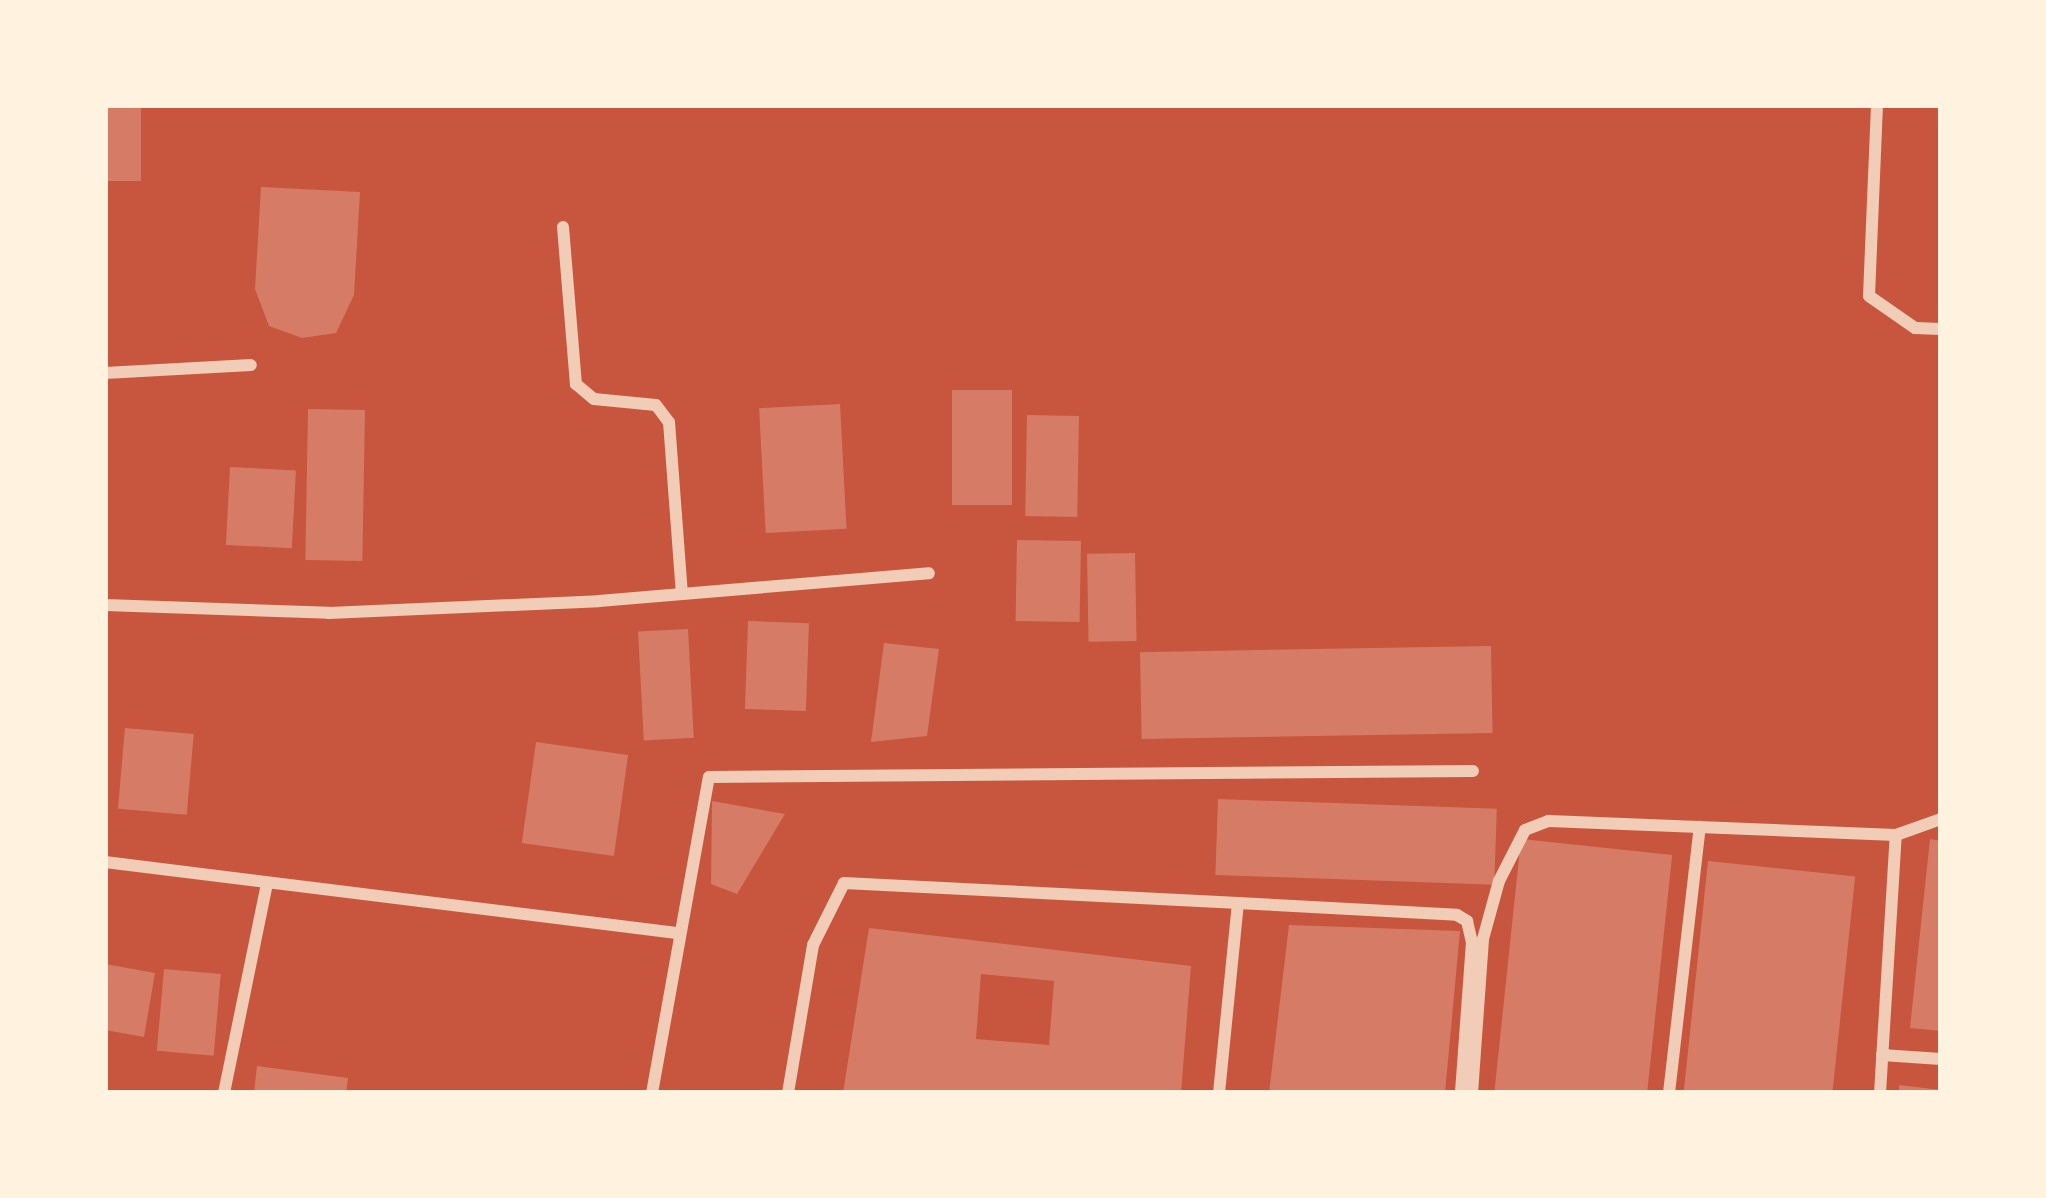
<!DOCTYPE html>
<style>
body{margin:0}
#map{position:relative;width:2046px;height:1198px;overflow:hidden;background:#c8553d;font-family:"PT Sans Narrow",sans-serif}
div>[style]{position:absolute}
.building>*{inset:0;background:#d67c66;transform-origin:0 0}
.minor>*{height:12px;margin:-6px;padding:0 6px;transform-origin:6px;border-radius:6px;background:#f1ccb7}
span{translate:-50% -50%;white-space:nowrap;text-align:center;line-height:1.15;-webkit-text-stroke:10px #fff3e0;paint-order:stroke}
.frame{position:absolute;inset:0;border:108px solid #fff3e0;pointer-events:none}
</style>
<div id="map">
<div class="building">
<i style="left:105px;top:105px;width:36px;height:76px"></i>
<i style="clip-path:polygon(261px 187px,360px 192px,354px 295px,336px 333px,302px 338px,269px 326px,255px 289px)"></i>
<i style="left:952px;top:390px;width:60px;height:115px"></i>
<i style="left:840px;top:404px;width:125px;height:81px;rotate:87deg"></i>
<i style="left:308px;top:409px;width:57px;height:151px;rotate:1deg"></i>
<i style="left:1027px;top:415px;width:52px;height:101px;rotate:1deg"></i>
<i style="left:230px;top:467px;width:66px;height:78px;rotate:3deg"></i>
<i style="left:1017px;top:540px;width:64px;height:81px;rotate:1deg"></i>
<i style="left:1135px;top:553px;width:88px;height:48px;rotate:89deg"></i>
<i style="left:748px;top:621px;width:61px;height:88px;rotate:2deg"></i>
<i style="left:688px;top:629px;width:109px;height:50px;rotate:87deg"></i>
<i style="clip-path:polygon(884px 643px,939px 649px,927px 736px,871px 742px)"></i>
<i style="left:1491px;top:646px;width:87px;height:351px;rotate:89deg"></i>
<i style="left:125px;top:728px;width:69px;height:81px;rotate:5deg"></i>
<i style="left:536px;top:742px;width:93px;height:102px;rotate:8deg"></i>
<i style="left:1218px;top:799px;width:279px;height:76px;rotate:2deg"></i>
<i style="clip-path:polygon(712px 801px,785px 814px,737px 894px,711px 884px)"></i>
<i style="left:1521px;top:839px;width:152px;height:255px;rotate:6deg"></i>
<i style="clip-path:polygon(1930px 839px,1941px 841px,1941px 1031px,1910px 1028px)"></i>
<i style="left:1708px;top:861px;width:148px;height:233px;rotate:6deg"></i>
<i style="clip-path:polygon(1289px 925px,1460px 931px,1445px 1093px,1269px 1093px)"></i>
<i style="clip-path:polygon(evenodd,869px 928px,1191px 966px,1181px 1093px,843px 1093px,869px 928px,981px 974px,1054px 981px,1049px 1045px,976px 1039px,981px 974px)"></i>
<i style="clip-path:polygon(105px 964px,155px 973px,144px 1037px,105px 1030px)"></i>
<i style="left:164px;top:969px;width:57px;height:82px;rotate:5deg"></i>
<i style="clip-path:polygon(257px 1066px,348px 1078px,346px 1093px,254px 1093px)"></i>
<i style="clip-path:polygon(1899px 1085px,1941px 1090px,1941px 1093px,1899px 1093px)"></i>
</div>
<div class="minor">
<i style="left:1877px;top:105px;width:191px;rotate:92.4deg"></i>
<i style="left:1869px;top:296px;width:56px;rotate:34.8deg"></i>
<i style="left:1915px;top:328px;width:26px;rotate:2deg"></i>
<i style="left:563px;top:227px;width:158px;rotate:85.3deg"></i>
<i style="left:576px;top:384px;width:23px;rotate:40deg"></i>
<i style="left:594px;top:399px;width:62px;rotate:5.5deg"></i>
<i style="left:656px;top:405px;width:21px;rotate:53deg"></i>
<i style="left:669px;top:422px;width:171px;rotate:85.7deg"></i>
<i style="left:105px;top:373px;width:146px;rotate:-3.1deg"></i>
<i style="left:105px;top:605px;width:224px;rotate:2deg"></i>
<i style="left:329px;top:613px;width:270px;rotate:-2.5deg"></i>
<i style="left:599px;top:601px;width:331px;rotate:-4.8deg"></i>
<i style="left:105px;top:862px;width:576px;rotate:7.08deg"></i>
<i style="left:1882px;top:1055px;width:59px;rotate:3.9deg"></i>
<i style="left:224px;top:1093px;width:214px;rotate:-78.4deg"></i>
<i style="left:652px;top:1093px;width:321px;rotate:-79.8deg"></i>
<i style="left:709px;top:777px;width:764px;rotate:-0.45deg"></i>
<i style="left:788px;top:1093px;width:150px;rotate:-80.4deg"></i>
<i style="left:813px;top:945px;width:69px;rotate:-63.4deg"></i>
<i style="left:844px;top:883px;width:395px;rotate:2.9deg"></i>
<i style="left:1219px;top:1093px;width:191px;rotate:-84.3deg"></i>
<i style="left:1238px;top:903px;width:219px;rotate:3.1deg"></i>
<i style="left:1457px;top:915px;width:12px;rotate:31deg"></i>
<i style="left:1467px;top:921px;width:22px;rotate:77deg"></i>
<i style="left:1472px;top:942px;width:151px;rotate:94.2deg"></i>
<i style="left:1472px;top:1093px;width:154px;rotate:-85.9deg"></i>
<i style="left:1483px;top:939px;width:60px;rotate:-74.6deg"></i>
<i style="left:1499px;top:881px;width:57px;rotate:-63deg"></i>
<i style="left:1525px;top:830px;width:26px;rotate:-21deg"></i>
<i style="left:1549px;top:821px;width:347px;rotate:2.3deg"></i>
<i style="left:1896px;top:835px;width:48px;rotate:-19.6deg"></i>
<i style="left:1669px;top:1093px;width:268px;rotate:-83.4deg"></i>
<i style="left:1880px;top:1093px;width:258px;rotate:-86.5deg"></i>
</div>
<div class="frame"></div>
</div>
